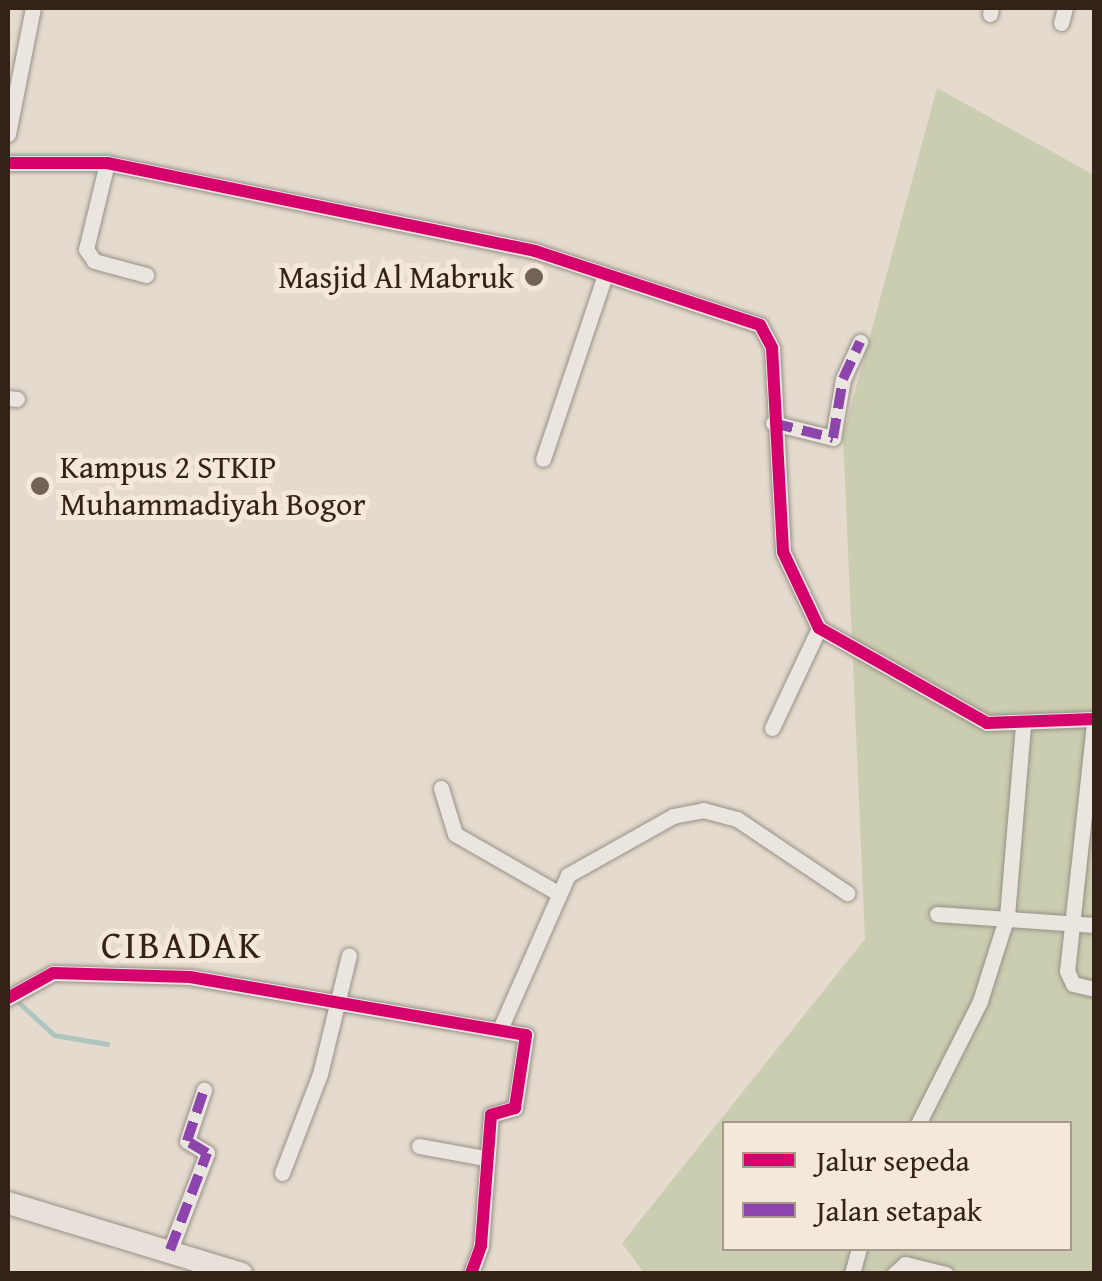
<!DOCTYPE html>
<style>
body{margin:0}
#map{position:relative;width:1102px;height:1281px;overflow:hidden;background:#e4dbce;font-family:"Gentium Book Plus",serif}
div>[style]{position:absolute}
.green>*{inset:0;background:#cacdb0}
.stream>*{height:5px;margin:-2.5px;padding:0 2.5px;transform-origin:2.5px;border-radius:2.5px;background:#b0c4bf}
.roads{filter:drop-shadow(0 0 2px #979087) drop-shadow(0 0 2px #979087)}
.minor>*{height:15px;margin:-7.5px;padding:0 7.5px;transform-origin:7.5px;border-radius:7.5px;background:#eae5de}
.highway>*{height:22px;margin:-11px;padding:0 11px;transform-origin:11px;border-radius:11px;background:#e7e1d9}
.quiet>*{height:10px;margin-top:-5px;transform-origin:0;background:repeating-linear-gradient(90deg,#8e44ad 0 20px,transparent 0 30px)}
.cycleway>*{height:12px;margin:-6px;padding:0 6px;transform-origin:6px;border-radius:6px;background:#d6006c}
.dots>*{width:28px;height:28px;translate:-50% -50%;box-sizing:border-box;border:5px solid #f3e8d9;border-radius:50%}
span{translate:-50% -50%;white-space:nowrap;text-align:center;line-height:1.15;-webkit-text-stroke:10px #f3e8d9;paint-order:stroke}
.poi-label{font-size:32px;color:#342218}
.right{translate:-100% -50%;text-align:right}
.left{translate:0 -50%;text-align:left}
.quarter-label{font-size:38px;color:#342218;letter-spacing:2.5px}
.frame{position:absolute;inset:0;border:10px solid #342218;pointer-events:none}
.legend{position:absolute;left:722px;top:1121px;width:350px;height:130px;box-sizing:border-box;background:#f3e8d9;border:2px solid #a7998c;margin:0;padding:12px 18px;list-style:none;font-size:30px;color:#342218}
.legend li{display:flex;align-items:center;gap:20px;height:50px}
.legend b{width:50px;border:2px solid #a7998c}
</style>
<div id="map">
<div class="green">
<i style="clip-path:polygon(evenodd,937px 88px,1094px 175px,1094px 1273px,644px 1273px,622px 1243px,865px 939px,843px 436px,937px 88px,724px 1124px,1070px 1124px,1070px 1248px,724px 1248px,724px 1124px)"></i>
</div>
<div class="stream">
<i style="left:15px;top:999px;width:53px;rotate:42.7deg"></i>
<i style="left:54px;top:1035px;width:54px;rotate:9.6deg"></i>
</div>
<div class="roads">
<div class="minor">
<i style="left:990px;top:14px;width:6px;rotate:-81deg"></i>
<i style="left:1061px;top:23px;width:16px;rotate:-75deg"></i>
<i style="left:8px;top:134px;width:128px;rotate:-78.8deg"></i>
<i style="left:8px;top:163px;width:99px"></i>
<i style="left:107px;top:163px;width:437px;rotate:11.6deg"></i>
<i style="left:535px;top:251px;width:237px;rotate:18.2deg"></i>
<i style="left:760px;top:325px;width:26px;rotate:62deg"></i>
<i style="left:772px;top:348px;width:204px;rotate:86.9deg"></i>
<i style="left:783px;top:552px;width:84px;rotate:64.7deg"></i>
<i style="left:819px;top:628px;width:193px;rotate:29.5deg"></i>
<i style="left:987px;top:723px;width:107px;rotate:-2.1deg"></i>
<i style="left:107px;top:163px;width:89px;rotate:103.7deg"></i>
<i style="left:86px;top:249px;width:14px;rotate:56deg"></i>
<i style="left:94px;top:261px;width:54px;rotate:15.1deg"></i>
<i style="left:8px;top:398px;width:9px;rotate:6deg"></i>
<i style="left:773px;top:423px;width:62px;rotate:14deg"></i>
<i style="left:833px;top:438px;width:60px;rotate:-80.4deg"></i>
<i style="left:843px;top:379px;width:41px;rotate:-65.3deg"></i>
<i style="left:543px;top:459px;width:191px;rotate:-71.4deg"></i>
<i style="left:1094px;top:723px;width:249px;rotate:96.2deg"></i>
<i style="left:1067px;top:971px;width:14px;rotate:65deg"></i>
<i style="left:1073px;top:984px;width:22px;rotate:13deg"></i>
<i style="left:772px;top:728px;width:110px;rotate:-64.8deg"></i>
<i style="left:441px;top:788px;width:48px;rotate:73.1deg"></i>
<i style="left:455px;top:834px;width:119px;rotate:29.8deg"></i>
<i style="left:937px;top:914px;width:157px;rotate:4deg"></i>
<i style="left:8px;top:998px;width:51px;rotate:-29.1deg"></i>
<i style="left:53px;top:973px;width:137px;rotate:1.7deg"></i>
<i style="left:190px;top:977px;width:341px;rotate:9.8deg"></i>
<i style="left:526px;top:1035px;width:74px;rotate:98.6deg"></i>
<i style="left:515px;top:1108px;width:25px;rotate:164deg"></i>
<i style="left:491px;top:1115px;width:131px;rotate:94.4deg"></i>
<i style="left:481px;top:1246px;width:30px;rotate:110deg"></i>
<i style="left:500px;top:1029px;width:168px;rotate:-66.2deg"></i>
<i style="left:568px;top:875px;width:120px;rotate:-29.3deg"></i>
<i style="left:673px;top:816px;width:31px;rotate:-11deg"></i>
<i style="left:703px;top:810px;width:35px;rotate:15deg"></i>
<i style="left:737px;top:819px;width:133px;rotate:33.9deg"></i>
<i style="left:918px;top:1124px;width:138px;rotate:-63.2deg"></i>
<i style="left:980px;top:1001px;width:89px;rotate:-72.4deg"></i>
<i style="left:1007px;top:916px;width:193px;rotate:-85.2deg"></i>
<i style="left:419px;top:1146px;width:67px;rotate:10.3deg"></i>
<i style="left:282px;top:1173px;width:106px;rotate:-69deg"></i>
<i style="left:320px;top:1074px;width:122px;rotate:-76.3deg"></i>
<i style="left:170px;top:1250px;width:104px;rotate:-69.1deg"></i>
<i style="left:207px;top:1153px;width:23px;rotate:-149deg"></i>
<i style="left:187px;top:1141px;width:54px;rotate:-71.6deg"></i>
<i style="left:852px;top:1274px;width:27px;rotate:-75deg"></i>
<i style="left:894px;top:1274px;width:15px;rotate:-42deg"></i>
<i style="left:905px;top:1264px;width:42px;rotate:13.7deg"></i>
</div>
<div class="highway">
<i style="left:8px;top:1203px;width:244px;rotate:16.9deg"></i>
</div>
</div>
<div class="quiet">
<i style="left:773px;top:423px;width:62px;rotate:14deg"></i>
<i style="left:833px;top:438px;width:60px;rotate:-80.4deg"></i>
<i style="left:843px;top:379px;width:41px;rotate:-65.3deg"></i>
<i style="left:170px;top:1250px;width:104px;rotate:-69.1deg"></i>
<i style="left:207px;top:1153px;width:23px;rotate:-149deg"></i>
<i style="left:187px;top:1141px;width:54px;rotate:-71.6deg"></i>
</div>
<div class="cycleway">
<i style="left:8px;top:163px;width:99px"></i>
<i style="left:107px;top:163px;width:437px;rotate:11.6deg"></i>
<i style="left:535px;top:251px;width:237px;rotate:18.2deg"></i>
<i style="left:760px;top:325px;width:26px;rotate:62deg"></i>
<i style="left:772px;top:348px;width:204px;rotate:86.9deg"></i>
<i style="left:783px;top:552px;width:84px;rotate:64.7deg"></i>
<i style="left:819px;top:628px;width:193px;rotate:29.5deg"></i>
<i style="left:987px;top:723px;width:107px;rotate:-2.1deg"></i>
<i style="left:8px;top:998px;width:51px;rotate:-29.1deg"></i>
<i style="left:53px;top:973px;width:137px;rotate:1.7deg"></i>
<i style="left:190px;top:977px;width:341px;rotate:9.8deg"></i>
<i style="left:526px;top:1035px;width:74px;rotate:98.6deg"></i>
<i style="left:515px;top:1108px;width:25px;rotate:164deg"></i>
<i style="left:491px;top:1115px;width:131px;rotate:94.4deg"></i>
<i style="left:481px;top:1246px;width:30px;rotate:110deg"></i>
</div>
<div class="dots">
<i style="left:534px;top:277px;background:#726358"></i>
<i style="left:40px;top:486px;background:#726358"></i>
</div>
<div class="poi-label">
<span class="right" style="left:514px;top:277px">Masjid Al Mabruk</span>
<span class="left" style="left:60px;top:486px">Kampus 2 STKIP<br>Muhammadiyah Bogor</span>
</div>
<div class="quarter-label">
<span style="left:182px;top:945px">CIBADAK</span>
</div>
<div class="frame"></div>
<ul class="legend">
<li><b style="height:12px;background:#d6006c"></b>Jalur sepeda</li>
<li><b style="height:12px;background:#8e44ad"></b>Jalan setapak</li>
</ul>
</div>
